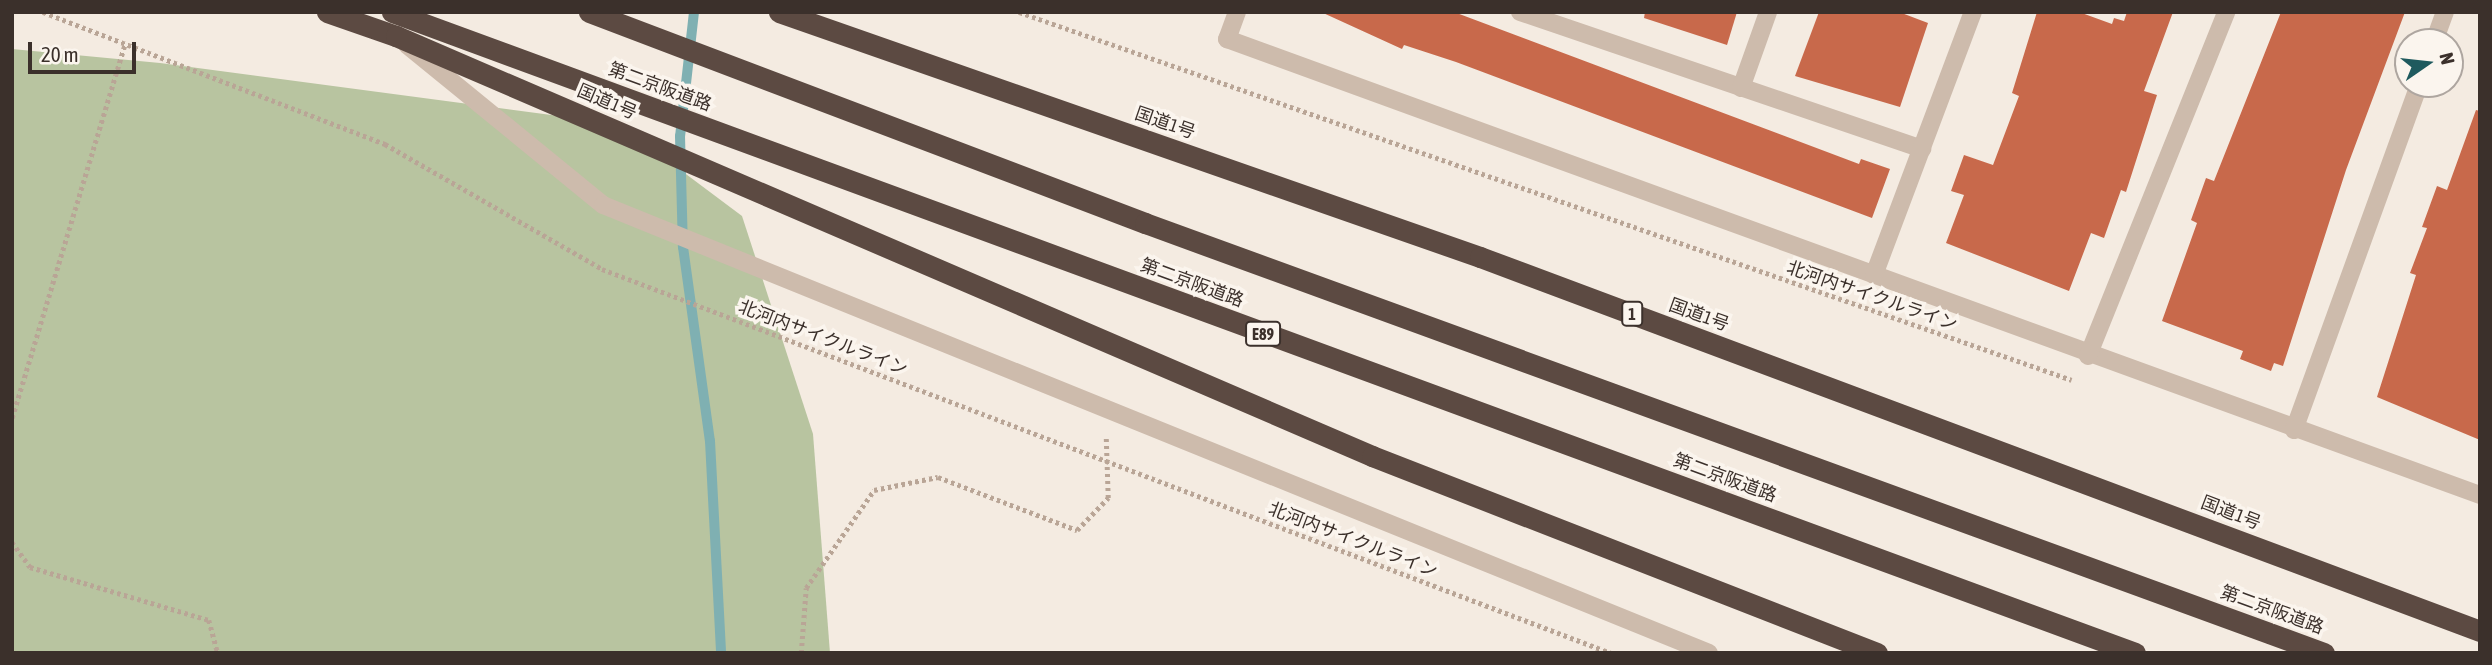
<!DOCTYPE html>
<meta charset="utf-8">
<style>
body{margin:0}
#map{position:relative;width:2492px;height:665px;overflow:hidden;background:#f4ebe1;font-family:"Asap Condensed","Noto Sans JP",sans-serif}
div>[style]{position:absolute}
.green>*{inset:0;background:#b8c4a0}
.stream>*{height:10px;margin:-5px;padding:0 5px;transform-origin:5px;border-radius:5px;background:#7fb0b2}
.building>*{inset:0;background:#c8694b}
.path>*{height:4.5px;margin-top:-2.25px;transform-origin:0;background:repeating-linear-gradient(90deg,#b9a596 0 3.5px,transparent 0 7px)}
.minor>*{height:18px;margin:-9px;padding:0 9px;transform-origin:9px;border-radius:9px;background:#cdbbac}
.highway>*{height:21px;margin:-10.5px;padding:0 10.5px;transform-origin:10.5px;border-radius:10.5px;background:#5c4a42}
span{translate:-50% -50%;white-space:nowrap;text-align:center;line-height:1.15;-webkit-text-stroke:7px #fbf5ee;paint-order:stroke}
.shield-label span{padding:2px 5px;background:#fbf5ee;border:2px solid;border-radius:5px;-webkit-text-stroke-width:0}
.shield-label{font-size:16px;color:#3b302b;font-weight:700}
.street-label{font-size:18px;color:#3b302b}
.frame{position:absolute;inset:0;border:14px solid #3b302b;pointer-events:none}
.north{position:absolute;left:2394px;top:28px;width:70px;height:70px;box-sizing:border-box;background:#fbf5ee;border:2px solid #aea6a0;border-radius:50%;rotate:76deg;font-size:19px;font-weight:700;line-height:28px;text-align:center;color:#3b302b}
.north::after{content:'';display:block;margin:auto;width:24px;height:32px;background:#1f5a5e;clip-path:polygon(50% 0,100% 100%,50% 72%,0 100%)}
.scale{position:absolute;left:28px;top:42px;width:108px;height:32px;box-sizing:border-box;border:4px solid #3b302b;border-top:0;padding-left:9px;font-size:21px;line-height:24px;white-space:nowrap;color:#3b302b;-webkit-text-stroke:5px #fbf5ee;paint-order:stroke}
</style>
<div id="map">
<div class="green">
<i style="clip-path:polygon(12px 49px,160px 63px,619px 124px,742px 216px,813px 434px,830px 653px,12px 653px)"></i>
</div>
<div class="stream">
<i style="left:694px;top:12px;width:125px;rotate:96.4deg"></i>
<i style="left:680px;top:136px;width:111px;rotate:88.5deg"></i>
<i style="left:683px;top:247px;width:196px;rotate:82.1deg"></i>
<i style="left:710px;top:441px;width:212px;rotate:87deg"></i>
</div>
<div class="building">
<i style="clip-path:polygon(1321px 12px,1454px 12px,1859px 164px,1861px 159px,1890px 169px,1872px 218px,1456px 62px,1404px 45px,1402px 49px)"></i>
<i style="clip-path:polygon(1645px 12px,1737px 12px,1727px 45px,1644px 18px)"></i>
<i style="clip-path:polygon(1819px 12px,1899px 12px,1928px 23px,1900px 107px,1795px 76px)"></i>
<i style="clip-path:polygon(2037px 12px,2079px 12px,2112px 24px,2114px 18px,2124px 21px,2127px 12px,2173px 12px,2144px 91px,2157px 95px,2126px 192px,2121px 190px,2104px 238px,2091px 233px,2069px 291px,1946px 243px,1964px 195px,1951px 191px,1964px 155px,1993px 165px,2019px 96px,2012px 93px)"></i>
<i style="clip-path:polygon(2281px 12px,2405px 12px,2346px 170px,2283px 366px,2274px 363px,2271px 371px,2240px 359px,2243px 351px,2162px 321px,2197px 223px,2191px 220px,2206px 178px,2214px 181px)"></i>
<i style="clip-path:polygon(2476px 110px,2480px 111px,2480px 440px,2377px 397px,2416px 275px,2410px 273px,2427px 228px,2422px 227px,2437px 186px,2447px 190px)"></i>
</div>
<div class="path">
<i style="left:43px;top:12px;width:367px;rotate:21.1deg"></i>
<i style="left:385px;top:144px;width:250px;rotate:29.9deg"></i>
<i style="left:602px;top:269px;width:1080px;rotate:20.84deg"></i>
<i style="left:1019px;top:12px;width:1115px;rotate:19.26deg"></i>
<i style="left:12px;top:418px;width:391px;rotate:-73.2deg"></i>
<i style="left:12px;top:542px;width:31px;rotate:54deg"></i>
<i style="left:30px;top:567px;width:187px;rotate:16.5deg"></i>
<i style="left:209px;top:620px;width:34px;rotate:75deg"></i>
<i style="left:801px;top:653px;width:65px;rotate:-85.6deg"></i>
<i style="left:806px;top:588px;width:119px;rotate:-55.2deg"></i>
<i style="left:874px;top:490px;width:65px;rotate:-11.5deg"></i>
<i style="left:938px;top:477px;width:149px;rotate:20.9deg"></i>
<i style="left:1077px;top:530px;width:45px;rotate:-45.9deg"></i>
<i style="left:1108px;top:498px;width:61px;rotate:-91.9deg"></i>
</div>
<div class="minor">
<i style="left:1237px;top:12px;width:29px;rotate:110deg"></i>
<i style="left:1227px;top:39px;width:1333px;rotate:20deg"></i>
<i style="left:1520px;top:12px;width:425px;rotate:18.8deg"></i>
<i style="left:2434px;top:42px;width:32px;rotate:-70deg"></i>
<i style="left:407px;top:45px;width:253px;rotate:39.2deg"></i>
<i style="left:603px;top:205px;width:1193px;rotate:22.05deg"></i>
<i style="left:1741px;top:88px;width:81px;rotate:-70.4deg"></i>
<i style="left:1874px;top:275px;width:281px;rotate:-69.4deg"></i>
<i style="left:2088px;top:356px;width:371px;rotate:-68.1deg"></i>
<i style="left:2294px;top:430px;width:368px;rotate:-70.1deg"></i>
</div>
<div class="highway">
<i style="left:327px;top:12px;width:73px;rotate:19.2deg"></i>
<i style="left:396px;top:36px;width:1063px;rotate:23.28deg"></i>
<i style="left:1372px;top:456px;width:542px;rotate:21.31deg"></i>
<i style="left:392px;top:12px;width:1857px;rotate:20.19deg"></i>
<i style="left:589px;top:12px;width:595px;rotate:20.78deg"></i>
<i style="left:1145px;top:223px;width:1255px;rotate:20.04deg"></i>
<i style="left:779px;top:12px;width:743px;rotate:19.26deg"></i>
<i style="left:1480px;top:257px;width:1068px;rotate:20.51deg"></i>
</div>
<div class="shield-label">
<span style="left:1632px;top:314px">1</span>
<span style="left:1263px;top:334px">E89</span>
</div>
<div class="street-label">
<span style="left:660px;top:87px;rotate:20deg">第二京阪道路</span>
<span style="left:607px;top:102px;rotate:23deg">国道1号</span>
<span style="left:1165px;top:123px;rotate:19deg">国道1号</span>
<span style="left:1192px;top:283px;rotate:20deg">第二京阪道路</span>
<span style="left:1872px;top:296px;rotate:19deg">北河内サイクルライン</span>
<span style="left:1699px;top:315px;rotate:20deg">国道1号</span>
<span style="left:823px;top:338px;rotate:21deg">北河内サイクルライン</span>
<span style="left:1725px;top:478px;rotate:20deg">第二京阪道路</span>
<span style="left:2231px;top:513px;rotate:21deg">国道1号</span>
<span style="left:1353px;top:540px;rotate:21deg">北河内サイクルライン</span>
<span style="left:2272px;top:610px;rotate:20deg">第二京阪道路</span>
</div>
<div class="frame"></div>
<div class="north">N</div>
<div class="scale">20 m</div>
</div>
